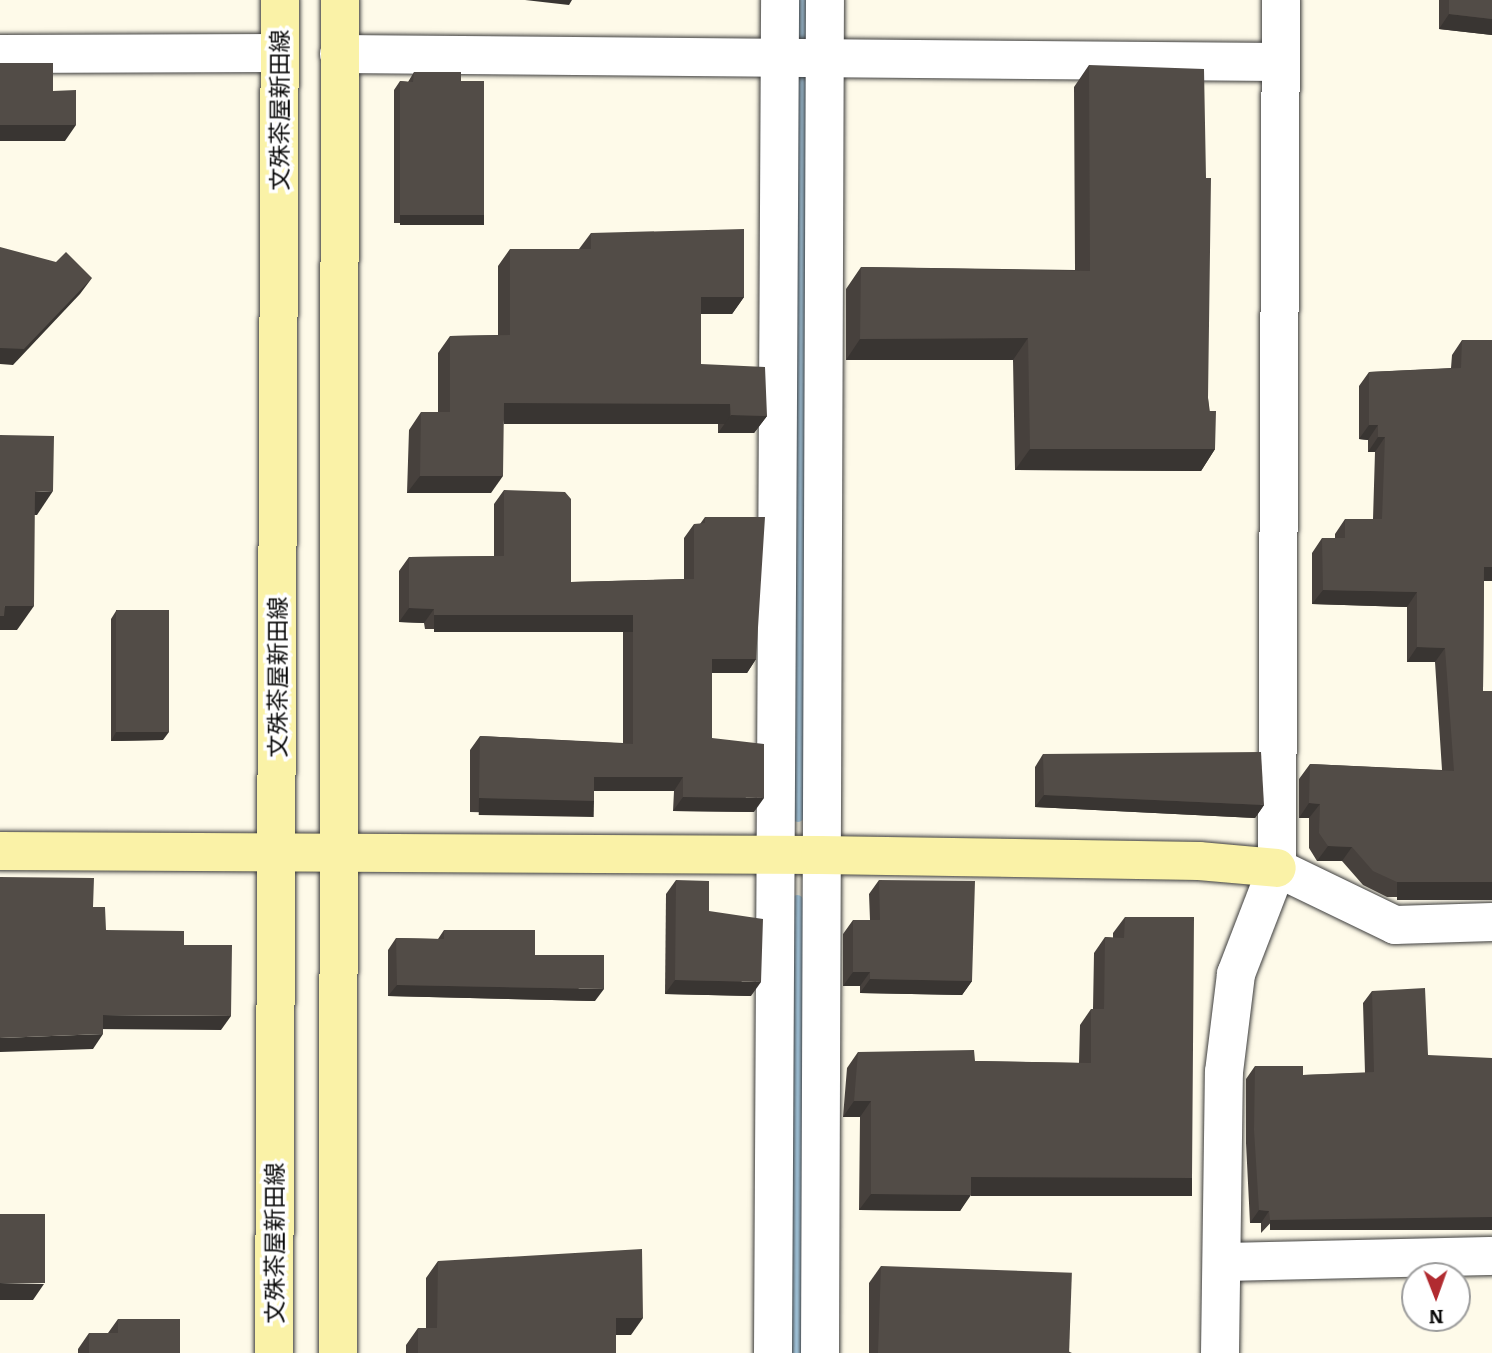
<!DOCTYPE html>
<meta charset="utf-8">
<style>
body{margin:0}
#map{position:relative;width:1492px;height:1353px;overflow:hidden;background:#fefae9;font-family:Bitter,"Noto Sans JP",serif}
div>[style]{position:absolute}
.stream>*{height:12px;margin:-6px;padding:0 6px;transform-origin:6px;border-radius:6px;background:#b0d8f2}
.roads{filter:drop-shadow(0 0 2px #3d3d3d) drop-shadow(0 0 2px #3d3d3d)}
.street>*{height:38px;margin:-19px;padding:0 19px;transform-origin:19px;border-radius:19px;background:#fff}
.secondary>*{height:38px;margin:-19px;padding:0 19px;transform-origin:19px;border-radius:19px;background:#faf2a7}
.wall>*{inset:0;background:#47413d}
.shaded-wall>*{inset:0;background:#393532;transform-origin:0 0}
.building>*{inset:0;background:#524c47;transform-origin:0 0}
span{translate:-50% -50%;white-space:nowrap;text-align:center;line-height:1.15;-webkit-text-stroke:7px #fff;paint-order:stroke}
.street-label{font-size:23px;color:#0a0a0a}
.north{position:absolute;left:1401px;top:1262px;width:70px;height:70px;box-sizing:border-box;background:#fff;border:2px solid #9d9d9d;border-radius:50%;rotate:179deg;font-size:19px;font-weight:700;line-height:28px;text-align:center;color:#0a0a0a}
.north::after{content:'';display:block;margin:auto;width:24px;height:32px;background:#b12b30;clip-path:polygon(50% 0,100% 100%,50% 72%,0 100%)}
</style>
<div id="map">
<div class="stream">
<i style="left:802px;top:43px;width:43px;rotate:-90deg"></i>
<i style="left:798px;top:816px;width:737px;rotate:-89.69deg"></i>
<i style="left:795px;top:1353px;width:452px;rotate:-89.7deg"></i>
</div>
<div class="roads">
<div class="street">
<i style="left:0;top:54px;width:280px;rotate:-0.2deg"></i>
<i style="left:339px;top:54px;width:939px;rotate:0.49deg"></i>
<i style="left:1277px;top:868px;width:131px;rotate:25.8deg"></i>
<i style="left:1395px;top:925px;width:97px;rotate:-1.8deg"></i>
<i style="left:1222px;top:1262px;width:270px;rotate:-1.3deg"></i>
<i style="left:773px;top:1353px;width:1353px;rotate:-89.7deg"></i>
<i style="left:820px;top:1353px;width:1353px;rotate:-89.79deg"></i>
<i style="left:1220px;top:1353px;width:281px;rotate:-89.2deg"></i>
<i style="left:1224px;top:1072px;width:99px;rotate:-83deg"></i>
<i style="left:1236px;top:974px;width:114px;rotate:-68.9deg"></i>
<i style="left:1277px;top:868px;width:868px;rotate:-89.74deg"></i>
</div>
<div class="secondary">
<i style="left:0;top:851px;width:820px;rotate:0.28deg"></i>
<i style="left:820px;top:855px;width:379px;rotate:0.9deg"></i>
<i style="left:1199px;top:861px;width:78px;rotate:5.1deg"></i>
<i style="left:274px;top:1353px;width:1353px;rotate:-89.75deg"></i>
<i style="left:338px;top:1353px;width:1353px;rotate:-89.92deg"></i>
</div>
</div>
<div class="wall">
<i style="clip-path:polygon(1439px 0,1492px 0,1492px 35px,1439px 29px)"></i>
<i style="clip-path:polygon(1089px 65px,1208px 398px,1215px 449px,1201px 471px,1015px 470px,1013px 360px,846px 360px,846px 289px,861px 267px,1075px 270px,1074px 87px)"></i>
<i style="clip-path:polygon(414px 72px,461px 81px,484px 215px,478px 223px,394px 223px,394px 90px,400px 81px,408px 82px)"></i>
<i style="clip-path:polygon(591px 233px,744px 297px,732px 314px,701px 314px,701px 364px,767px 416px,754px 433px,718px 433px,718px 421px,504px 420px,491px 493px,407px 493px,409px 430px,421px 412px,438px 412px,438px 353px,450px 336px,498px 335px,498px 266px,510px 249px,579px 249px)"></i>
<i style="clip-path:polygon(1462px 340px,1492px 340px,1492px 581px,1484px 581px,1483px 691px,1492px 691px,1492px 897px,1387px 897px,1363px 885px,1342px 861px,1317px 861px,1309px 848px,1309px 818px,1299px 818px,1299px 779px,1310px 764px,1442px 770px,1435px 662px,1407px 662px,1407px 607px,1312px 604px,1312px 553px,1322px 538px,1335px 538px,1335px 534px,1345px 519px,1373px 519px,1375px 452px,1368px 452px,1368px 440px,1359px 439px,1359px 386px,1369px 372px,1451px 368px,1452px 355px)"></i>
<i style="clip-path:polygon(504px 490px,571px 582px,684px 579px,684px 538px,694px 524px,700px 524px,705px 517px,756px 659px,747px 673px,712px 673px,712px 738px,754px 812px,673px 811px,674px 791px,594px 791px,594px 801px,585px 815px,470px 812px,470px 750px,480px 736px,623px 743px,623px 629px,425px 629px,424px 623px,399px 622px,399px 571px,409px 557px,494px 556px,494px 504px)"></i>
<i style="clip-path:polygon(116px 611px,163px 740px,111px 741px,111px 619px)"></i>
<i style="clip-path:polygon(1043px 754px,1264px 805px,1255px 818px,1035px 807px,1035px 767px)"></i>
<i style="clip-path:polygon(676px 880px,751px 996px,665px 994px,666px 894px)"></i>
<i style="clip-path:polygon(879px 880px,972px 981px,962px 995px,860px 993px,860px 986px,843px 986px,843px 934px,853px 920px,870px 920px,869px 894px)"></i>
<i style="clip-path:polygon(1125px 917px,1181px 1194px,971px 1193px,960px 1211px,859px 1210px,860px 1117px,843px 1117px,847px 1068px,858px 1052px,975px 1061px,1079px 1063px,1080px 1025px,1091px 1009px,1093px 1009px,1094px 953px,1105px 937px,1113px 938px,1113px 933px)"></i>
<i style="clip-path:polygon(444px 930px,535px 955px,595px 1001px,388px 996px,388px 950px,396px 938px,438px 939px)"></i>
<i style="clip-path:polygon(1372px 991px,1428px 1055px,1261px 1233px,1261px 1223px,1250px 1223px,1246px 1143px,1246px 1079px,1255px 1066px,1303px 1075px,1365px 1073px,1363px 1003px)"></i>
<i style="clip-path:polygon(438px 1261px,631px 1335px,616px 1335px,616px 1353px,406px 1353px,406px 1345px,418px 1328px,426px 1328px,426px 1278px)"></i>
<i style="clip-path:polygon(881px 1266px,1072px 1353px,869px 1353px,869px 1283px)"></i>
<i style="clip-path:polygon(118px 1319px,180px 1353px,78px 1353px,78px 1349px,89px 1333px,108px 1333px)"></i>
</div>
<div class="shaded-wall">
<i style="clip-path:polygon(525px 0,572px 0,569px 5px)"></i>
<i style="clip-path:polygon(1449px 14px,1492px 19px,1492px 35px,1439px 29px)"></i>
<i style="clip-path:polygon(0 125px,76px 125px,65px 141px,0 141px)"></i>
<i style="left:400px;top:215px;width:84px;height:10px"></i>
<i style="clip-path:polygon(92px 278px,80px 294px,13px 365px,0 364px,0 348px)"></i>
<i style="clip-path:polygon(701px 297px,744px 297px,732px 314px,689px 314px)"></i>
<i style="clip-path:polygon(1028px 338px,1013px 360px,846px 360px,860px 339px)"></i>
<i style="left:504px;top:403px;width:226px;height:21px"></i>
<i style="clip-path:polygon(731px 415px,767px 416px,754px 433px,718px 433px)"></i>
<i style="clip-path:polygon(1369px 425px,1378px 425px,1368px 440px,1359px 439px)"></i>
<i style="clip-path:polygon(1378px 437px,1385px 437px,1375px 452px,1368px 452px)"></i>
<i style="clip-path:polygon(1030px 449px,1215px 449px,1201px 471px,1015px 470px)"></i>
<i style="clip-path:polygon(420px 476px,503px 476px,491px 493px,407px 493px)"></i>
<i style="clip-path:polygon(53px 491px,37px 515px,18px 515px,35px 492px)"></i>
<i style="clip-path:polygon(1484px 567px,1492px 567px,1492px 581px,1474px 581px)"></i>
<i style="clip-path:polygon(1323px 590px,1417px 592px,1407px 607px,1312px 604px)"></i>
<i style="clip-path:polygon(5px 606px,34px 606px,17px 630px,0 630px,0 613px)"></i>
<i style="clip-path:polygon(409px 608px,434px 609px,424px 623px,399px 622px)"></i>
<i style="left:434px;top:615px;width:199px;height:17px"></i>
<i style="clip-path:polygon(1417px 647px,1445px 648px,1435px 662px,1407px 662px)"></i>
<i style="clip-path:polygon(712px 659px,756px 659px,747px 673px,702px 673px)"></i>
<i style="clip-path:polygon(116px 732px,169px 732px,163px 740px,111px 741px)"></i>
<i style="clip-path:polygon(594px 777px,683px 777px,674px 791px,585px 791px)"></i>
<i style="clip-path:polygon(1044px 795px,1264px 805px,1255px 818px,1035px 807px)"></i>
<i style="clip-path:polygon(683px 797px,764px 798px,754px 812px,673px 811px)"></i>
<i style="left:479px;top:798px;width:115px;height:17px;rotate:1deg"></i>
<i style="clip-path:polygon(1309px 803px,1320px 804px,1309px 818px,1299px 818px)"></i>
<i style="clip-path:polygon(1328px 846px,1352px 847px,1342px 861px,1317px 861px)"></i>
<i style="left:1397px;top:882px;width:95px;height:18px"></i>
<i style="clip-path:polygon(853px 972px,870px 972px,860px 986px,843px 986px)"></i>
<i style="clip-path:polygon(870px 979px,972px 981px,962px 995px,860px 993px)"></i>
<i style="clip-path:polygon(675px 980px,761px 982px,751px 996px,665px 994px)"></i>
<i style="clip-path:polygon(397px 985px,604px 989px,595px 1001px,388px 996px)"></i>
<i style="clip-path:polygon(103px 1015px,231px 1016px,221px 1030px,93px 1029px)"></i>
<i style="clip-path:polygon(103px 1034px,93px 1049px,0 1052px,0 1038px)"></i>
<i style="clip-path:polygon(854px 1101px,871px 1101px,860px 1117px,843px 1117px)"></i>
<i style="left:971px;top:1177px;width:221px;height:19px"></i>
<i style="clip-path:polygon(871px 1194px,971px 1195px,960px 1211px,859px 1210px)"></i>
<i style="clip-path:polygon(1259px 1210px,1269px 1211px,1261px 1223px,1250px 1223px)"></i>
<i style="left:1492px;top:1217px;width:13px;height:222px;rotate:90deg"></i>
<i style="clip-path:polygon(0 1283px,44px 1284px,33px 1300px,0 1300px)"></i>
<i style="clip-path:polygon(616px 1318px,643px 1318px,631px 1335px,604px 1335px)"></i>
</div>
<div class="building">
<i style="clip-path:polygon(1449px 0,1492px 0,1492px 19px,1449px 14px)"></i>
<i style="clip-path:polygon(0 63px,53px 63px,53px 91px,76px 90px,76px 125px,0 125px)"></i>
<i style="clip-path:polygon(1089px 65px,1204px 69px,1206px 178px,1211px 178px,1208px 398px,1209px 411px,1216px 411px,1215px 449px,1030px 449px,1028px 338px,860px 339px,861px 267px,1090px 271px)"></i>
<i style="clip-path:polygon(414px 72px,461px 72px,461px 81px,484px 81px,484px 215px,400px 215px,400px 81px,413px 82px)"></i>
<i style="clip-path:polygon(744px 229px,744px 297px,701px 297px,701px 364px,765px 367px,767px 416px,731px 415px,730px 404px,504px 403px,503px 476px,420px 476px,421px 412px,450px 412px,450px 336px,510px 335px,510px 249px,591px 249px,591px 233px)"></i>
<i style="clip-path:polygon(0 247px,56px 262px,66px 252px,92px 278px,24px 349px,0 348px)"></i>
<i style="clip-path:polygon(1462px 340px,1492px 340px,1492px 567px,1484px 567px,1483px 691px,1492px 691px,1492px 882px,1397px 882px,1373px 871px,1352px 847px,1328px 846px,1319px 833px,1320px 804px,1309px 803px,1310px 764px,1454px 771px,1445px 648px,1417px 647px,1417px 592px,1323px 590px,1322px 538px,1345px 538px,1345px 519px,1382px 519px,1385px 437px,1378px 437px,1378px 425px,1369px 425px,1369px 372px,1461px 368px)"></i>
<i style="clip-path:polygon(0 435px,54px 436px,53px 491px,35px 492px,34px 606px,5px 606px,4px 616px,0 616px)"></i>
<i style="clip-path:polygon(504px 490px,565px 492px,571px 499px,571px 582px,694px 579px,694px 524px,705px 523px,705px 517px,765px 517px,756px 659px,712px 659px,712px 738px,764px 744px,764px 798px,683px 797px,683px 777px,594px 777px,594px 801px,479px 798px,480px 736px,633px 744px,633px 615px,434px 615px,434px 609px,409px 608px,409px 557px,504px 556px)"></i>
<i style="left:169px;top:610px;width:122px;height:53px;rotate:90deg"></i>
<i style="clip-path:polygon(1261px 752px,1264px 805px,1044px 795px,1043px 754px)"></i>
<i style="clip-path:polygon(0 877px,94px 878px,93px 907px,105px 907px,106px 930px,184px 931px,184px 945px,232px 945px,231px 1016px,103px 1015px,103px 1034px,0 1038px)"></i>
<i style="clip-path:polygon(676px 880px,709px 881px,709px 911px,763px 919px,761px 982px,675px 980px)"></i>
<i style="clip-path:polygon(879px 880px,975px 881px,972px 981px,870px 979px,870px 972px,853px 972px,853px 920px,880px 920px)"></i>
<i style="clip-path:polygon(1125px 917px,1194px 917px,1192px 1178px,971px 1177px,971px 1195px,871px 1194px,871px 1101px,854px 1101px,858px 1052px,974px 1050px,975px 1061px,1091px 1063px,1091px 1009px,1104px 1009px,1105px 937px,1124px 938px)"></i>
<i style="clip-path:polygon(444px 930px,535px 930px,535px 955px,604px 955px,604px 989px,397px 985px,396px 938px,444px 939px)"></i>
<i style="clip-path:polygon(1425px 988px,1428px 1055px,1492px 1058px,1492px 1217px,1270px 1220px,1269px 1211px,1259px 1210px,1254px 1130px,1255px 1066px,1303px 1066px,1303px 1075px,1374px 1072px,1372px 991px)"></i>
<i style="left:0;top:1214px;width:45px;height:69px"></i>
<i style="clip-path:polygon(642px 1249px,643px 1318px,616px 1318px,616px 1353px,418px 1353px,418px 1328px,437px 1328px,438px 1261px)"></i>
<i style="left:881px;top:1266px;width:191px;height:87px;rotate:2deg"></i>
<i style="clip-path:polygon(118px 1319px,180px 1319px,180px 1353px,89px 1353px,89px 1333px,118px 1333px)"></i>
</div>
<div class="street-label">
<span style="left:280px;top:110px;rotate:-90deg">文殊茶屋新田線</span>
<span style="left:278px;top:677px;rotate:-90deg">文殊茶屋新田線</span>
<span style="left:275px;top:1243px;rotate:-90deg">文殊茶屋新田線</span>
</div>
<div class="north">N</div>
</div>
